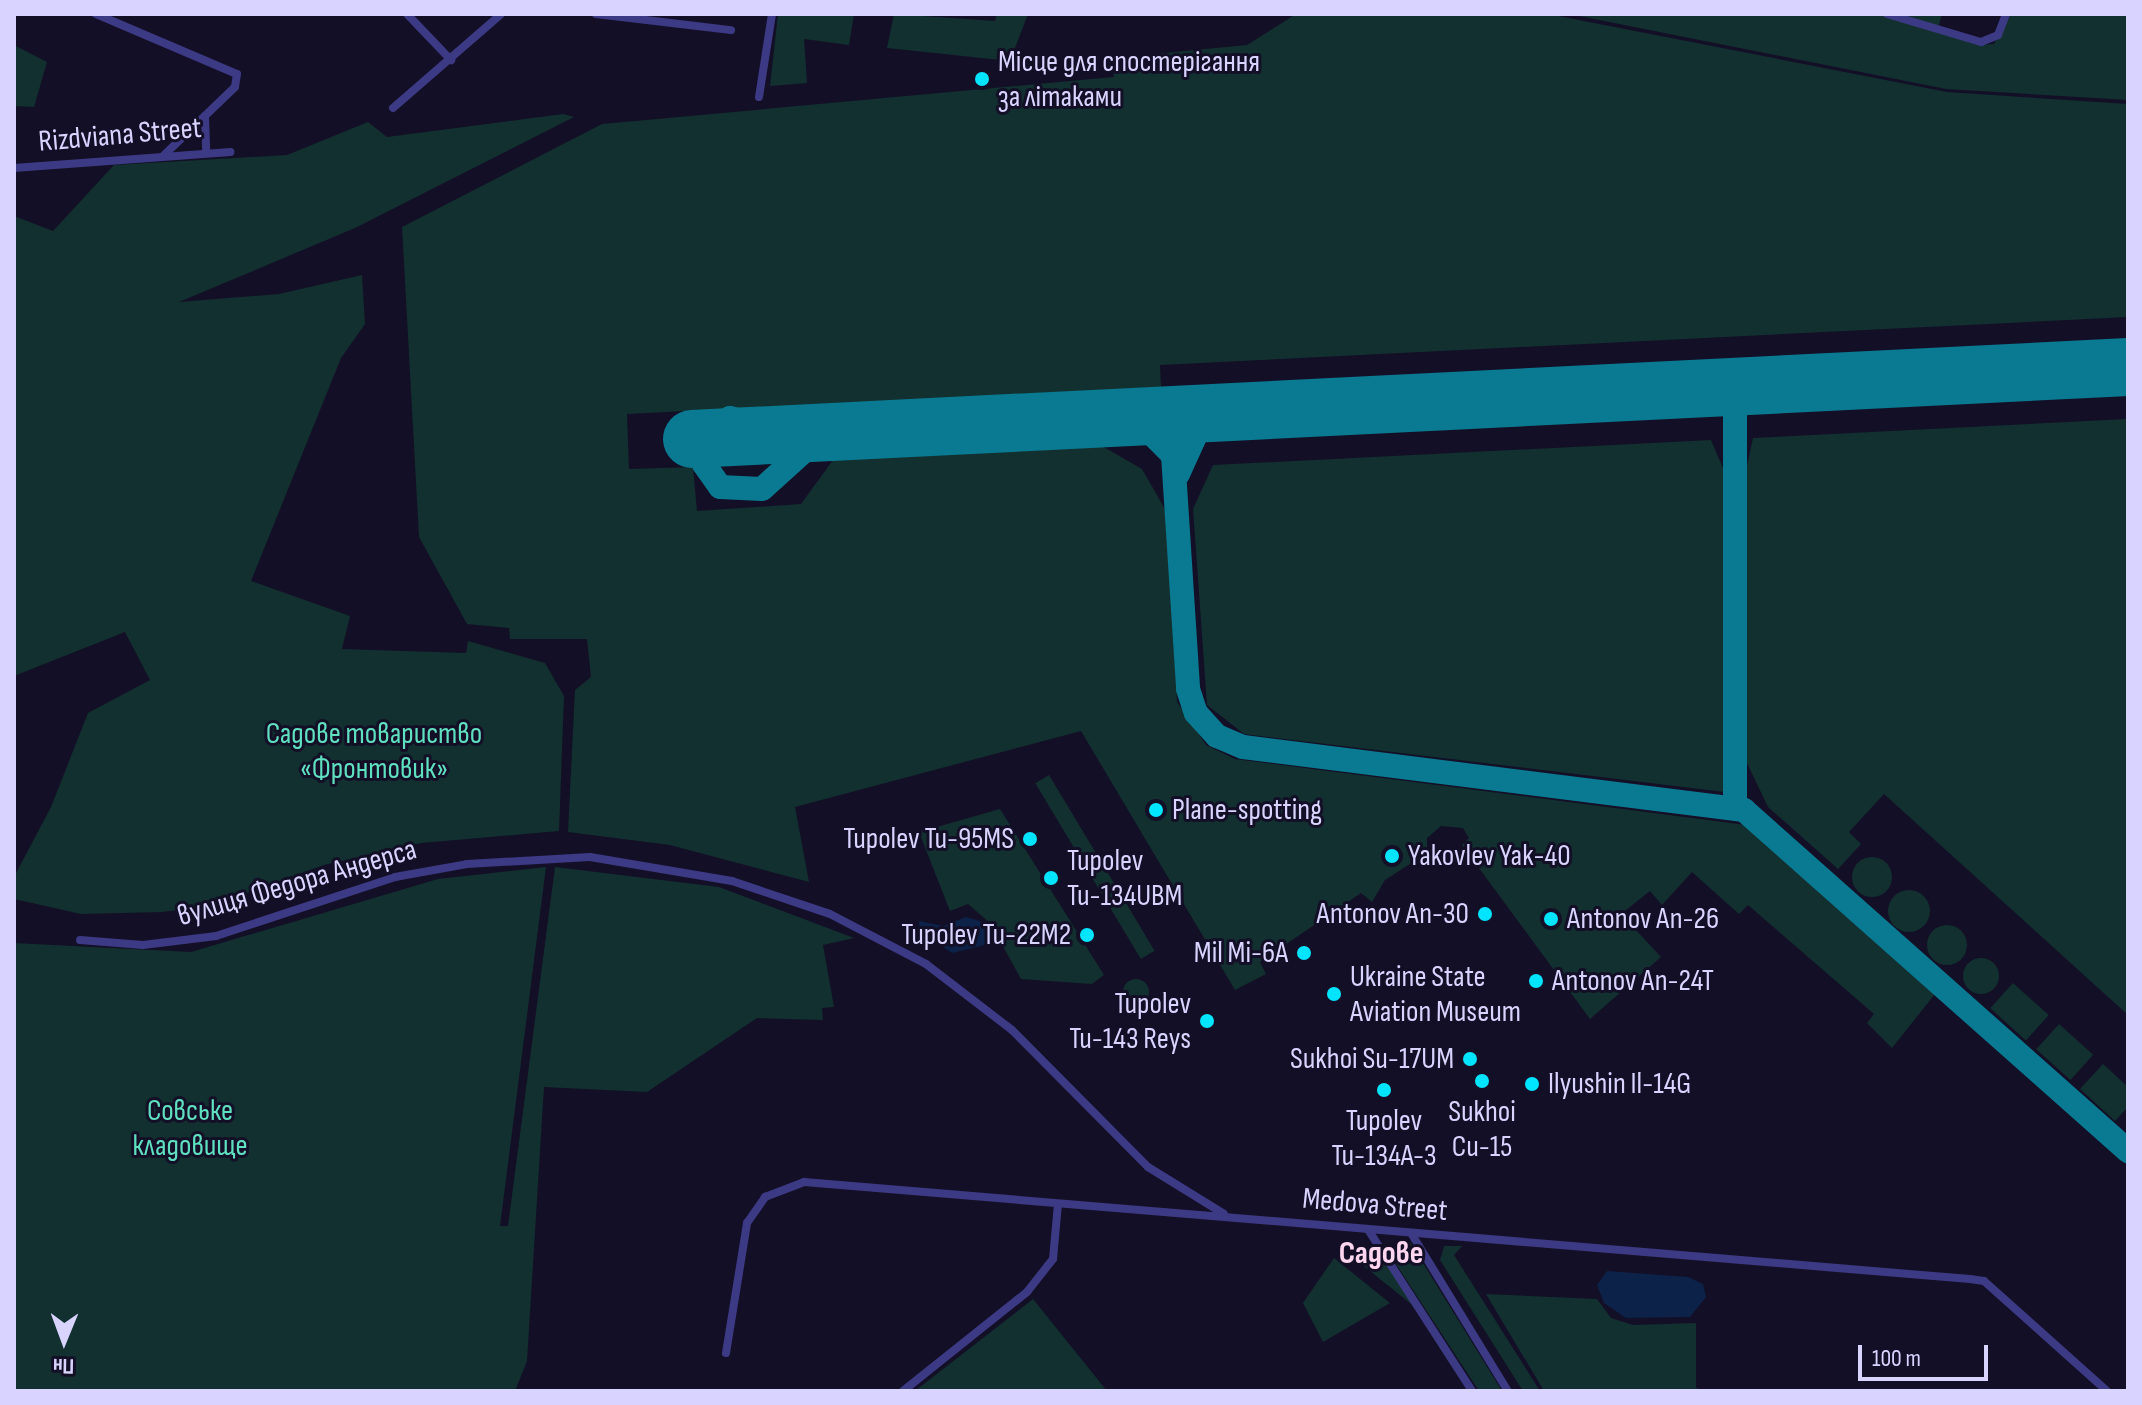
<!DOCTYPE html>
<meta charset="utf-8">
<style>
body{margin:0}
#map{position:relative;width:2142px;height:1405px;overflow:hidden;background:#130f26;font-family:"Sofia Sans Condensed",sans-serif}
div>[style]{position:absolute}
.green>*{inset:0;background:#12302f;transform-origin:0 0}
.round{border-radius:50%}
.water>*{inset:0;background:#0c2248}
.taxiway>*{height:24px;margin:-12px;padding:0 12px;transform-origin:12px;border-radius:12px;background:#0a7a92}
.runway>*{height:58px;margin:-29px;padding:0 29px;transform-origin:29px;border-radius:29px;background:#0a7a92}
.street>*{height:8px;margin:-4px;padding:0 4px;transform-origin:4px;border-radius:4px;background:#3d3a85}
.dots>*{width:22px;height:22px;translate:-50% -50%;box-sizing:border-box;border:4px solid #130f26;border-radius:50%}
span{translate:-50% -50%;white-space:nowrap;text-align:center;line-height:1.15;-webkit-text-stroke:6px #130f26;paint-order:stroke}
.poi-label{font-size:30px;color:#d9d4ff}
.left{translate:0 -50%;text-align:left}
.right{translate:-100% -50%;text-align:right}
.street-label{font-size:30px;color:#d9d4ff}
.park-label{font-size:30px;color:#5fe0c0}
.neighbourhood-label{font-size:32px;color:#ffd6f0;font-weight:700}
.frame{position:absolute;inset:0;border:16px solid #d9d4ff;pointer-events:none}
.north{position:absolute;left:24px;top:1301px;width:80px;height:80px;-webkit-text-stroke:6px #130f26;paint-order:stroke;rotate:181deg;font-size:22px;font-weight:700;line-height:32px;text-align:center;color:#d9d4ff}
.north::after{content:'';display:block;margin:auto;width:28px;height:36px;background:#d9d4ff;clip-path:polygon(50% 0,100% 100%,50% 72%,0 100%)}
.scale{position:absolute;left:1858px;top:1345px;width:130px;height:36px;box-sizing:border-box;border:4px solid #d9d4ff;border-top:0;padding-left:10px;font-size:24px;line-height:28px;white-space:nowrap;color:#d9d4ff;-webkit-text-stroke:6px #130f26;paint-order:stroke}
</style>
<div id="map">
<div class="green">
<i style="clip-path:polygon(778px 14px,854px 14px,849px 45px,804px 39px,807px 83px,770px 86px)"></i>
<i style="clip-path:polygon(894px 14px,995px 21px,997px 14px,1028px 14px,1010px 61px,887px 48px)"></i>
<i style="clip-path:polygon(1296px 14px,1548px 14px,1947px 92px,2128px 104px,2128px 317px,1160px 365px,1161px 387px,627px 414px,629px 469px,693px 467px,697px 511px,801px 504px,833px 460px,1102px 446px,1142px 469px,1166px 511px,1177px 702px,1206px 745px,1235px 759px,1746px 825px,1935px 994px,1892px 1048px,1867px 1023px,1874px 1014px,1748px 905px,1739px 914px,1692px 872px,1662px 905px,1650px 891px,1621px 914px,1661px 957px,1590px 1019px,1462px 845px,1469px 838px,1463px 828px,1441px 826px,1427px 838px,1427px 853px,1385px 880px,1372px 902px,1361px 893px,1260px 962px,1266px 974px,1235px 990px,1081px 731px,795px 807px,809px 882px,670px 845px,568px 832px,575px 690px,591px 677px,587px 639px,510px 639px,509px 628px,467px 624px,419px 537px,402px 227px,602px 124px,1114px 77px,1112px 58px,1247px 45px)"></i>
<i style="clip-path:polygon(1569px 14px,1942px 14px,1937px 32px,1979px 45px,1994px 44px,2010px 14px,2128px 14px,2128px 100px,1946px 89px)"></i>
<i style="clip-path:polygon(14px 45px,47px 62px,34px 107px,14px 106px)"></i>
<i style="clip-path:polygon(563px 114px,574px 117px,355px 228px,179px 302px,279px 294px,362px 275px,365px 324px,341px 358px,251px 581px,350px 616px,342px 649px,466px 653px,468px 641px,545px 663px,564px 696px,559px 831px,421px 843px,324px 865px,211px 906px,162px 912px,81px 914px,14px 899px,14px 877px,51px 807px,88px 713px,150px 680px,125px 632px,14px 676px,14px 216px,53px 231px,114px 165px,287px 155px,368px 122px,387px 137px)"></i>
<i style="clip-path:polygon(2128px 419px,2128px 1015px,1884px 794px,1849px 832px,1861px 844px,1838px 869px,1768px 807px,1744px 757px,1745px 475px,1753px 438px)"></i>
<i style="clip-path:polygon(1711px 440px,1726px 475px,1725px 792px,1244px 734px,1207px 705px,1193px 509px,1213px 465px)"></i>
<i style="left:1049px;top:775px;width:205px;height:16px;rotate:59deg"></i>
<i style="clip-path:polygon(1000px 809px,1104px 975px,1092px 984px,1021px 979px,990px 923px,968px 904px,950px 911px,919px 832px)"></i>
<i class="round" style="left:1852px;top:857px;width:40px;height:40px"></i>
<i style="clip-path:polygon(546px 867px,500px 1226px,508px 1226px,555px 867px,719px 887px,854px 938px,823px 945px,834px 1007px,822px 1008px,823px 1020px,757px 1018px,647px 1092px,544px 1087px,527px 1361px,515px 1391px,14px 1391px,14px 943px,191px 952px,438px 879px)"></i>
<i class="round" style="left:1888px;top:890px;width:42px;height:42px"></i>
<i class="round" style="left:1927px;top:925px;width:40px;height:40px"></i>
<i class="round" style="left:1963px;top:958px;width:36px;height:36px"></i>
<i class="round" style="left:1123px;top:979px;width:26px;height:26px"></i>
<i style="left:2013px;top:983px;width:48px;height:34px;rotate:42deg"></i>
<i style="left:2059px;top:1024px;width:46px;height:34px;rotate:42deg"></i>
<i style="clip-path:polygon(2103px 1064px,2128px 1087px,2128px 1107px,2115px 1121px,2080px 1089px)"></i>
<i style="clip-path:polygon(1410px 1242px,1502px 1391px,1479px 1391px,1394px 1261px,1396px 1248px)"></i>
<i style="clip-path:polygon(1355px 1245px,1384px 1257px,1433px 1334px,1411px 1304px,1349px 1254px)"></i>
<i style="clip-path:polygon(1444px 1246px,1462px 1246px,1454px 1255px,1540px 1391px,1523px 1391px,1440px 1260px)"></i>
<i style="clip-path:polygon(1334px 1258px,1390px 1303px,1323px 1342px,1303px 1303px)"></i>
<i style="clip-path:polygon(1486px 1294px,1597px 1299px,1611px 1318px,1633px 1325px,1696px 1323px,1696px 1388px,1709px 1391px,1544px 1391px)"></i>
<i style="clip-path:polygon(1033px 1299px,1107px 1391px,915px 1391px,929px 1380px)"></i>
</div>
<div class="water">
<i style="clip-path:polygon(966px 917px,986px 923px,989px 944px,952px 953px,920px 932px,919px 921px,943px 926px)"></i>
<i style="clip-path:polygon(1607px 1271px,1688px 1277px,1703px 1284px,1706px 1297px,1690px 1317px,1626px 1318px,1604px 1303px,1597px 1285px)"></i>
</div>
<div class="taxiway">
<i style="left:1097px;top:419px;width:46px;rotate:7.4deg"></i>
<i style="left:1143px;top:425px;width:42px;rotate:45deg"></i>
<i style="left:1173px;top:455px;width:234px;rotate:86.3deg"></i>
<i style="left:1188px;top:689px;width:25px;rotate:72deg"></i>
<i style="left:1196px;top:713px;width:31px;rotate:48deg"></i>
<i style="left:1217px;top:736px;width:28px;rotate:23deg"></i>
<i style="left:1243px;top:747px;width:505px;rotate:7.17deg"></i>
<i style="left:1744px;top:810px;width:514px;rotate:41.61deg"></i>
<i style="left:792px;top:433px;width:64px;rotate:-166.4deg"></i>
<i style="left:730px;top:418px;width:28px;rotate:145deg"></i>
<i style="left:707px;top:434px;width:30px;rotate:96deg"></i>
<i style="left:704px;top:464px;width:28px;rotate:55deg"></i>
<i style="left:720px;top:487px;width:42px;rotate:2.7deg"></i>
<i style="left:762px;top:489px;width:67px;rotate:-42deg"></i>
<i style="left:812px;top:444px;width:36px;rotate:-21deg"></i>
<i style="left:1178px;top:474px;width:51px;rotate:-65.5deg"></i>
<i style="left:1199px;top:428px;width:41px;rotate:-22.8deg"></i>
<i style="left:1735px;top:807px;width:420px;rotate:-90deg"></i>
</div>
<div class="runway">
<i style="left:692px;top:439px;width:1438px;rotate:-2.87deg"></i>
</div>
<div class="street">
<i style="left:96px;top:14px;width:153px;rotate:23.1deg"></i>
<i style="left:237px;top:74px;width:13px;rotate:99deg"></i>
<i style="left:235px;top:87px;width:98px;rotate:136.2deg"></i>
<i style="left:407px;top:14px;width:64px;rotate:46.3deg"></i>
<i style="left:596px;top:14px;width:136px;rotate:6.8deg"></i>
<i style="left:1887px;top:14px;width:98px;rotate:16.6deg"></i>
<i style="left:1981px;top:42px;width:18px;rotate:-22deg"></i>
<i style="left:1998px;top:35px;width:22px;rotate:-69deg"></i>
<i style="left:759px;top:97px;width:84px;rotate:-81.1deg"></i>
<i style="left:393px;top:108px;width:143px;rotate:-41deg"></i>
<i style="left:205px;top:116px;width:35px;rotate:88deg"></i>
<i style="left:14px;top:168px;width:217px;rotate:-4.2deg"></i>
<i style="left:80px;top:940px;width:63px;rotate:4.5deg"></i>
<i style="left:143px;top:945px;width:74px;rotate:-7deg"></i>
<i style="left:216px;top:936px;width:188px;rotate:-18.2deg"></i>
<i style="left:395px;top:877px;width:73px;rotate:-10.2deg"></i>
<i style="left:467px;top:864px;width:123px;rotate:-3.3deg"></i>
<i style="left:590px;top:857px;width:144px;rotate:9.6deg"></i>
<i style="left:732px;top:881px;width:103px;rotate:18.6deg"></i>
<i style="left:830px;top:914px;width:108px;rotate:27.5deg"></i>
<i style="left:926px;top:964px;width:108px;rotate:37.5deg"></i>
<i style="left:1012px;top:1030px;width:193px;rotate:45.2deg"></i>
<i style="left:1148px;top:1167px;width:89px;rotate:31.7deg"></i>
<i style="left:1369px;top:1231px;width:190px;rotate:57.2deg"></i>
<i style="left:1411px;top:1233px;width:185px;rotate:58.5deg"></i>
<i style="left:726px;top:1353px;width:132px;rotate:-80.8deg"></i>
<i style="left:747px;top:1223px;width:32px;rotate:-55deg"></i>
<i style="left:765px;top:1197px;width:42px;rotate:-21deg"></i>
<i style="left:804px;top:1182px;width:1170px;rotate:4.76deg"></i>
<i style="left:1970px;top:1279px;width:14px;rotate:8deg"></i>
<i style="left:1984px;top:1281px;width:165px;rotate:41.8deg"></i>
<i style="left:903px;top:1391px;width:159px;rotate:-38.6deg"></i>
<i style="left:1027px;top:1292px;width:42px;rotate:-51.8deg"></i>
<i style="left:1053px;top:1259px;width:55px;rotate:-84.8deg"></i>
</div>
<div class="dots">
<i style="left:982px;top:79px;background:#00e5ff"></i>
<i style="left:1156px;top:810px;background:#00e5ff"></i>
<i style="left:1030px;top:839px;background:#00e5ff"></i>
<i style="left:1392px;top:856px;background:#00e5ff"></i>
<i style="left:1051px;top:878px;background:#00e5ff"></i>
<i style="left:1485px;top:914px;background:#00e5ff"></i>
<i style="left:1551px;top:919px;background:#00e5ff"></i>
<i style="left:1087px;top:935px;background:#00e5ff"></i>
<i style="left:1304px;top:953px;background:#00e5ff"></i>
<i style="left:1536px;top:981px;background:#00e5ff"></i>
<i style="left:1334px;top:994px;background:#00e5ff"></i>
<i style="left:1207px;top:1021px;background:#00e5ff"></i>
<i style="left:1470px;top:1059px;background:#00e5ff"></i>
<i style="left:1482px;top:1081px;background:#00e5ff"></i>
<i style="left:1532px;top:1084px;background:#00e5ff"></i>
<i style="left:1384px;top:1090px;background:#00e5ff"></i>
</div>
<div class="poi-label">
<span class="left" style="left:998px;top:79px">Місце для спостерігання<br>за літаками</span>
<span class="left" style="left:1172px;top:810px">Plane-spotting</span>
<span class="right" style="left:1014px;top:839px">Tupolev Tu-95MS</span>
<span class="left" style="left:1408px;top:856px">Yakovlev Yak-40</span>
<span class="left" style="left:1067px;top:878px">Tupolev<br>Tu-134UBM</span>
<span class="right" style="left:1469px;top:914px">Antonov An-30</span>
<span class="left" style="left:1567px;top:919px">Antonov An-26</span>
<span class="right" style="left:1071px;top:935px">Tupolev Tu-22M2</span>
<span class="right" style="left:1288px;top:953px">Mil Mi-6A</span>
<span class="left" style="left:1350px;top:994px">Ukraine State<br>Aviation Museum</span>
<span class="left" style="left:1552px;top:981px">Antonov An-24T</span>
<span class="right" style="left:1191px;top:1021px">Tupolev<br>Tu-143 Reys</span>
<span class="right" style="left:1454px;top:1059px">Sukhoi Su-17UM</span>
<span class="left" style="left:1548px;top:1084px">Ilyushin Il-14G</span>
<span style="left:1482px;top:1129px">Sukhoi<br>Cu-15</span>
<span style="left:1384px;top:1138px">Tupolev<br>Tu-134A-3</span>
</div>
<div class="street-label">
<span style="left:120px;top:135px;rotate:-5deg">Rizdviana Street</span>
<span style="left:297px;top:883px;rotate:-16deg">вулиця Федора Андерса</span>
<span style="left:1375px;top:1205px;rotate:5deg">Medova Street</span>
</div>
<div class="park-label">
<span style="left:374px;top:751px">Садове товариство<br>«Фронтовик»</span>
<span style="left:190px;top:1128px">Совське<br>кладовище</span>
</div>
<div class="neighbourhood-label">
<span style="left:1381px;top:1254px">Садове</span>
</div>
<div class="frame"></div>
<div class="north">Пн</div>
<div class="scale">100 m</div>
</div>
